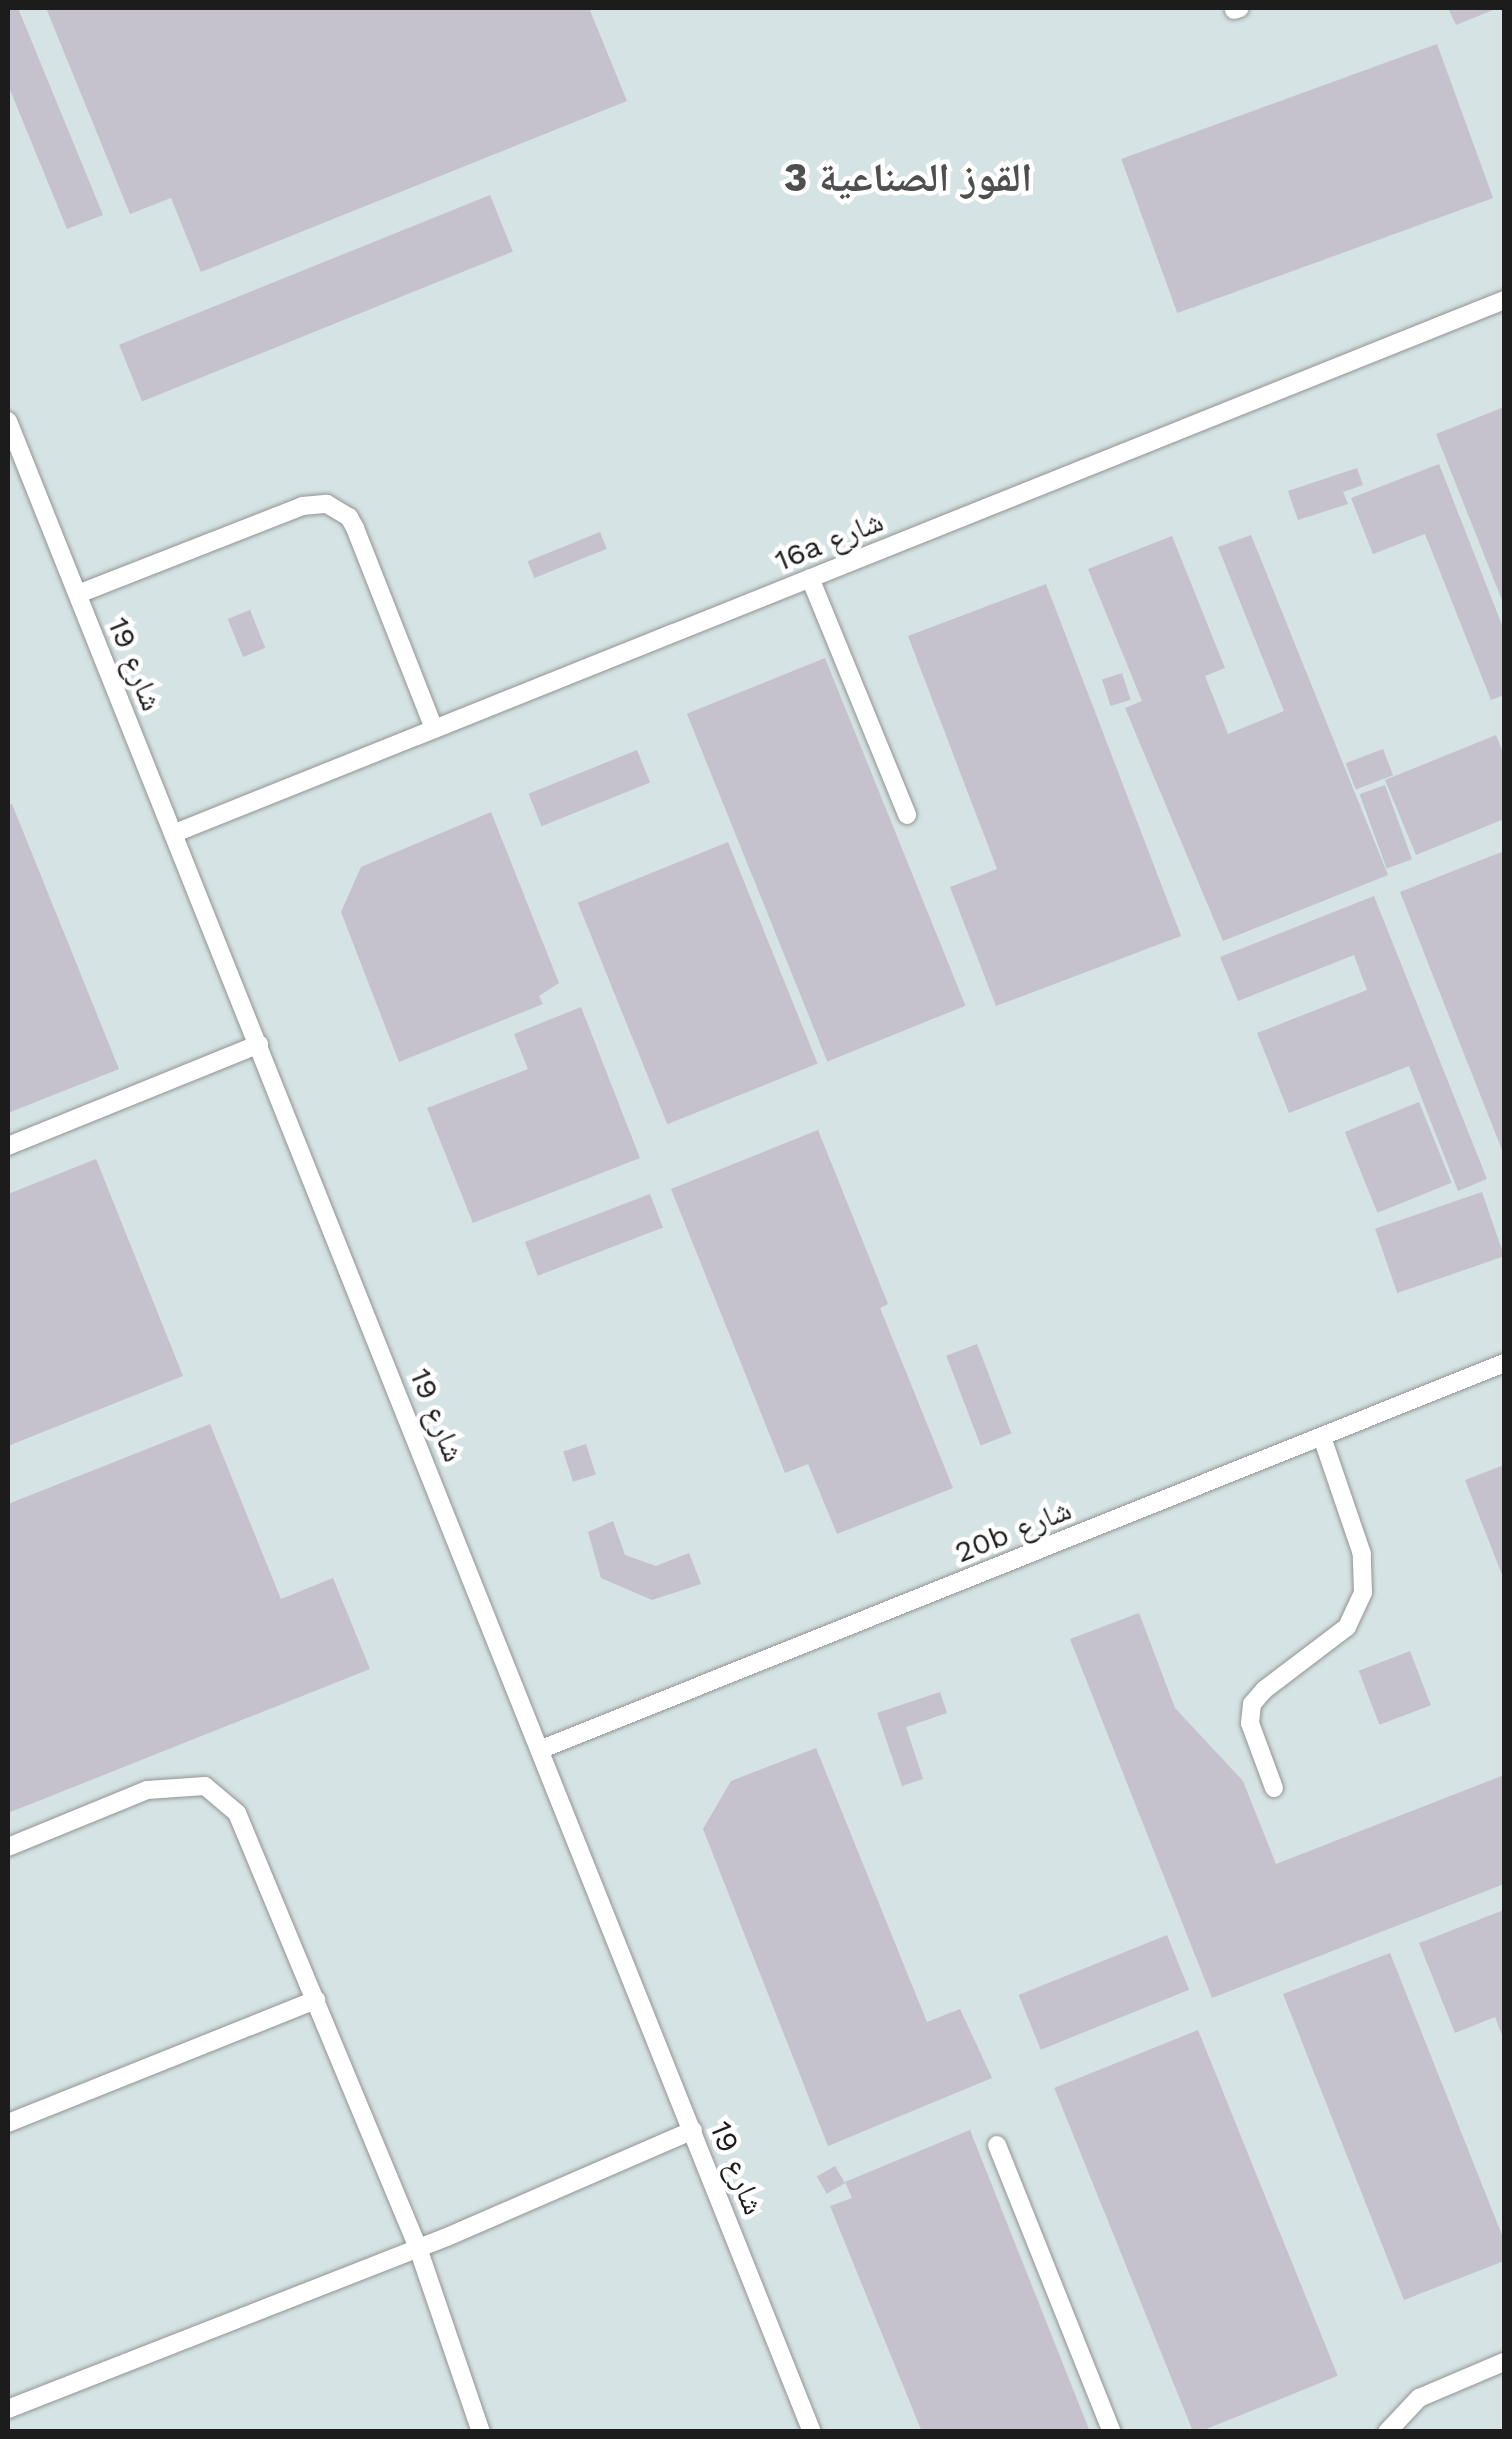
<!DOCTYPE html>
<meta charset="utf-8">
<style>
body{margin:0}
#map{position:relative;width:1512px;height:2439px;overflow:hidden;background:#e8e2ec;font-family:"Work Sans","Noto Naskh Arabic",sans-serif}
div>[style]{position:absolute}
.industrial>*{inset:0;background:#d5e3e4;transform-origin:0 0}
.building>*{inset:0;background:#c5c1cd;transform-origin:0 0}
.roads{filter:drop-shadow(0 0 2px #939393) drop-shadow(0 0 2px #939393)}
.lane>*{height:18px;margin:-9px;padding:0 9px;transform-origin:9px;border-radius:9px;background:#fff}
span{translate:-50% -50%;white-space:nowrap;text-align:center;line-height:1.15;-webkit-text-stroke:9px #fff;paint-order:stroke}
.street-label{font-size:30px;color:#1c1c1c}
.district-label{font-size:40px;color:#4f4f4f;font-weight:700}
.frame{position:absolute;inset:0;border:10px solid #1c1c1c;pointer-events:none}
</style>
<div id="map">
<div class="industrial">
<i style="left:8px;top:8px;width:1496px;height:2424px"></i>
</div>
<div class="building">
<i style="clip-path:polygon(8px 8px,18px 8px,103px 215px,67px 229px,8px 85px)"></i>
<i style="clip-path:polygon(46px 8px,589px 8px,627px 101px,201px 272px,171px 198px,130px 214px)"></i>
<i style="clip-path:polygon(1448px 8px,1498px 8px,1456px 25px)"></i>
<i style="left:1437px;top:44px;width:164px;height:336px;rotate:70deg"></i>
<i style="left:490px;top:195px;width:61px;height:400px;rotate:68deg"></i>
<i style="clip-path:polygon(1504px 407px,1504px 605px,1436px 434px)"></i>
<i style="clip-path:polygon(1439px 464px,1504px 630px,1504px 695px,1491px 700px,1425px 534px,1373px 554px,1351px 498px)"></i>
<i style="clip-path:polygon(1357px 468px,1363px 485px,1343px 492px,1348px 504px,1298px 520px,1288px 491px)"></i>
<i style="left:600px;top:532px;width:18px;height:78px;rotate:68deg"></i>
<i style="clip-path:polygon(1251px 535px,1388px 875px,1223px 941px,1125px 708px,1142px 701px,1088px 569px,1172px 536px,1225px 668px,1205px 676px,1228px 734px,1284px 711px,1218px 547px)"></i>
<i style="clip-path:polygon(1046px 584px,1181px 936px,996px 1006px,950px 887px,997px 869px,908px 636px)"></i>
<i style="left:250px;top:610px;width:41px;height:24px;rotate:68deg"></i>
<i style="left:825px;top:658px;width:375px;height:149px;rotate:68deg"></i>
<i style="left:1122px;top:673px;width:28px;height:21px;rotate:72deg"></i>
<i style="clip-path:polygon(1496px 735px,1504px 755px,1504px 819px,1416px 855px,1385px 780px)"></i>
<i style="left:1383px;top:749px;width:28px;height:40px;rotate:69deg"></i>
<i style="left:637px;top:750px;width:35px;height:117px;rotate:68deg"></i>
<i style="left:1385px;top:785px;width:79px;height:27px;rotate:70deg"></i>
<i style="clip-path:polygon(12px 804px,119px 1069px,8px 1113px,8px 805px)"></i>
<i style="clip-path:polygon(491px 812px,559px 983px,539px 996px,543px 1004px,399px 1062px,341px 912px,361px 867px)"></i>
<i style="left:728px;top:842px;width:239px;height:162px;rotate:68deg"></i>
<i style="clip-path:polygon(1504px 851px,1504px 1155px,1400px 892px)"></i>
<i style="clip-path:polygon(1374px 896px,1487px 1179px,1458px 1191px,1409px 1066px,1289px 1113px,1257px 1033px,1367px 990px,1354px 955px,1238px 1001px,1220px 957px)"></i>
<i style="clip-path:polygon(581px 1007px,640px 1158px,473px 1223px,427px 1108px,528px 1069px,514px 1034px)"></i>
<i style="left:1419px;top:1102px;width:87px;height:80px;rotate:68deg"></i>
<i style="clip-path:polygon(818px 1130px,888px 1304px,880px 1308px,953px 1488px,837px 1534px,808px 1464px,785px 1473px,671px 1189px)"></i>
<i style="clip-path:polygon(96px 1159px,183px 1376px,8px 1446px,8px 1194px)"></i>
<i style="left:1482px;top:1192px;width:68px;height:113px;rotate:71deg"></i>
<i style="left:650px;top:1194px;width:36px;height:134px;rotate:69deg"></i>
<i style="left:977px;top:1344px;width:96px;height:33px;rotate:69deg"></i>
<i style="clip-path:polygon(210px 1424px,281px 1599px,333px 1578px,370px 1669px,8px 1813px,8px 1504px)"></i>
<i style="left:586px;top:1444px;width:32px;height:24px;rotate:72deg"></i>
<i style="clip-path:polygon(1504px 1465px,1504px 1580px,1465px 1480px)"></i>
<i style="clip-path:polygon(613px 1521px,625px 1555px,656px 1566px,689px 1553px,701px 1584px,652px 1600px,601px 1578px,588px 1532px)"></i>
<i style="clip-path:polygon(1139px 1613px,1175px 1708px,1243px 1781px,1276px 1864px,1504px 1775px,1504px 1884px,1212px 1998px,1070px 1639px)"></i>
<i style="left:1410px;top:1651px;width:58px;height:55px;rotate:69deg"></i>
<i style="clip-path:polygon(940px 1692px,947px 1713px,906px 1727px,923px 1779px,902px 1786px,877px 1713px)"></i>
<i style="clip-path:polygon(816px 1748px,927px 2022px,960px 2009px,992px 2078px,828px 2146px,703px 1829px,731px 1781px)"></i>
<i style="clip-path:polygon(1504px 1910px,1504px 2040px,1495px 2017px,1455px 2033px,1419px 1943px)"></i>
<i style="left:1167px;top:1935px;width:59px;height:160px;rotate:68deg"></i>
<i style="clip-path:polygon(1390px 1953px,1504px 2240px,1504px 2261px,1404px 2300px,1283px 1994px)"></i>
<i style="left:1198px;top:2030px;width:373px;height:155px;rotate:68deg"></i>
<i style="clip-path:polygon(970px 2130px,1090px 2432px,922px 2432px,830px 2206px,852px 2198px,845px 2182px)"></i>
<i style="left:835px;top:2166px;width:20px;height:21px;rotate:60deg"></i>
</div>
<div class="roads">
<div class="lane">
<i style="left:1234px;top:10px;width:6px;rotate:-18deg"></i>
<i style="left:8px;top:421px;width:2166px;rotate:68.21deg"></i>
<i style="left:810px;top:578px;width:256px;rotate:67.7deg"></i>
<i style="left:78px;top:594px;width:241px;rotate:-21.4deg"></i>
<i style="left:302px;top:506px;width:25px;rotate:-5deg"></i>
<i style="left:327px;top:504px;width:26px;rotate:31deg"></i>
<i style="left:349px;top:517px;width:13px;rotate:61deg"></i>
<i style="left:355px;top:528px;width:216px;rotate:68.5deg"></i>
<i style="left:175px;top:833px;width:1432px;rotate:-21.85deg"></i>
<i style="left:8px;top:1146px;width:271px;rotate:-22.1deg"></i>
<i style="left:542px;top:1749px;width:1037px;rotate:-21.86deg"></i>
<i style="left:1274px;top:1788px;width:69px;rotate:-110.3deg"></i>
<i style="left:1250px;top:1723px;width:19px;rotate:-84deg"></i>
<i style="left:1252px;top:1704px;width:18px;rotate:-49deg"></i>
<i style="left:1264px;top:1690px;width:104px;rotate:-37.2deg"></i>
<i style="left:1347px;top:1627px;width:38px;rotate:-65deg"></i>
<i style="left:1363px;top:1592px;width:38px;rotate:-92deg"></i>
<i style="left:1362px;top:1554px;width:124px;rotate:-108.9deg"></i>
<i style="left:8px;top:1847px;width:150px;rotate:-22.3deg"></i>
<i style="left:147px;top:1790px;width:58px;rotate:-3.9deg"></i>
<i style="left:205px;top:1786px;width:42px;rotate:40.2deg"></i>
<i style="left:237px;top:1813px;width:471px;rotate:67.4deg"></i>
<i style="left:418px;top:2248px;width:194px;rotate:71.1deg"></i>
<i style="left:8px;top:2123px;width:332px;rotate:-21.8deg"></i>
<i style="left:997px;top:2145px;width:309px;rotate:68.2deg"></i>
<i style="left:8px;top:2409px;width:471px;rotate:-21.4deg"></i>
<i style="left:447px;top:2237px;width:268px;rotate:-23.5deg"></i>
<i style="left:1387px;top:2432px;width:47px;rotate:-46.7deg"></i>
<i style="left:1419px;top:2398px;width:92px;rotate:-23deg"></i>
</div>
</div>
<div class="street-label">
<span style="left:829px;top:541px;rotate:-22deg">16a شارع</span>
<span style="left:135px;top:664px;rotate:68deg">شارع 19</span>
<span style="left:437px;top:1415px;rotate:68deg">شارع 19</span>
<span style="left:1013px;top:1531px;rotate:-22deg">20b شارع</span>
<span style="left:737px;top:2168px;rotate:68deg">شارع 19</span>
</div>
<div class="district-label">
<span style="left:908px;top:178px">القوز الصناعية 3</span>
</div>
<div class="frame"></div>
</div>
